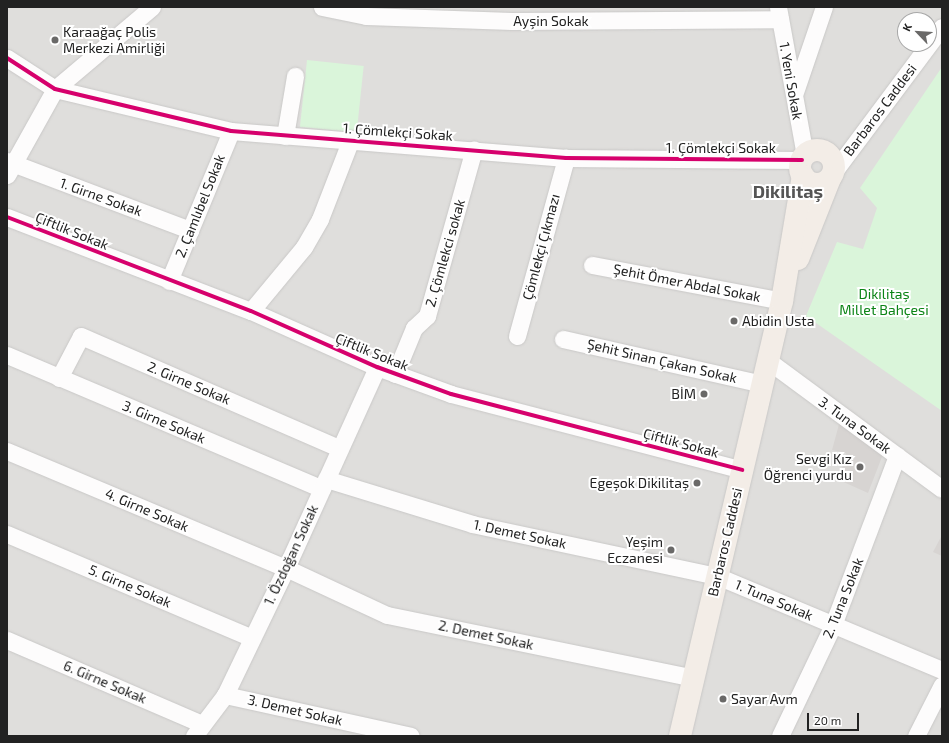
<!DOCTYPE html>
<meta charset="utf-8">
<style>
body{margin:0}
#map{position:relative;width:949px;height:743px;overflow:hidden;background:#f0eeeb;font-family:"Exo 2",sans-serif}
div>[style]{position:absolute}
.residential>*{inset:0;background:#dfdedc}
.park>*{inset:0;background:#daf5da;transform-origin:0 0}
.building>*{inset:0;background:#d7d4d2}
.roads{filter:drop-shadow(0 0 1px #c9c8c7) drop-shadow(0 0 1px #c9c8c7)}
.minor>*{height:17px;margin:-8.5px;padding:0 8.5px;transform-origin:8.5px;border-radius:8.5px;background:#fdfcfc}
.major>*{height:22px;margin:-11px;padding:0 11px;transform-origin:11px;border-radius:11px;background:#f3ede7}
.major>.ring{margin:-11px;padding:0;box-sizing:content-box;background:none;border:22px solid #f3ede7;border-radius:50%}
.cycleway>*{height:4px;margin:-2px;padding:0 2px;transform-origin:2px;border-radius:2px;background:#d6006c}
.dots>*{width:11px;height:11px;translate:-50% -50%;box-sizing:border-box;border:2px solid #fff;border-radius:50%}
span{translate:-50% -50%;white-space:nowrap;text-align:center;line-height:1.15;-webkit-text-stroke:4px #fff;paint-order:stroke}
.street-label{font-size:14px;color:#222}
.poi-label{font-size:14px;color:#222}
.left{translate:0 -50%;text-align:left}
.right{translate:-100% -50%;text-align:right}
.park-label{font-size:14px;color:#0c8416}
.district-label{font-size:18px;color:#555;font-weight:700}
.frame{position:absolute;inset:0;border:8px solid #222;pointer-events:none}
.north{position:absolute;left:897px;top:12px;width:40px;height:40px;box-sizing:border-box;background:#fff;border:1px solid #a7a7a7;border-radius:50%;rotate:295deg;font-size:11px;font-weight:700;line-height:16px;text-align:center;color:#222}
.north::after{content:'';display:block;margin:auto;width:14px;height:18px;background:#6a6968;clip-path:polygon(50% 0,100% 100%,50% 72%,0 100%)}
.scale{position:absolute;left:807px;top:713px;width:52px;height:18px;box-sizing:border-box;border:2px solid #222;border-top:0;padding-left:5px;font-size:12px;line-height:14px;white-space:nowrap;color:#222;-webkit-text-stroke:3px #fff;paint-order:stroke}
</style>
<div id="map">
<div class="residential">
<i style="clip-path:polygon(evenodd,7px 7px,942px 7px,942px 736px,7px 736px,7px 7px,905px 20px,929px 20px,929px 44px,905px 44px,905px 20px)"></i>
</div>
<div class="park">
<i style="left:307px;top:60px;width:57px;height:67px;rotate:6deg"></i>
<i style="clip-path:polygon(942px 67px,942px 411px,806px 316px,837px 242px,863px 249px,877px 208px,860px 188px)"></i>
</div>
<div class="building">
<i style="clip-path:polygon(841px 417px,885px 449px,868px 493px,839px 480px,846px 453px,832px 450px)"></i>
<i style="clip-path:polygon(942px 535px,942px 556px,933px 552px)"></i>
</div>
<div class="roads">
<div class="minor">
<i style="left:322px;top:7px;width:45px;rotate:11.6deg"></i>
<i style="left:366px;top:16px;width:146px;rotate:2deg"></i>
<i style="left:512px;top:21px;width:268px;rotate:-0.4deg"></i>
<i style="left:778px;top:7px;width:150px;rotate:79.7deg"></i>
<i style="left:7px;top:58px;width:57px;rotate:32.9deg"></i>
<i style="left:55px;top:89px;width:181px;rotate:13.4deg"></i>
<i style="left:231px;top:131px;width:336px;rotate:4.6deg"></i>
<i style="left:566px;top:158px;width:236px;rotate:0.5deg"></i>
<i style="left:795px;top:92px;width:90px;rotate:-71.2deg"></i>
<i style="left:285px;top:136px;width:61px;rotate:-80.5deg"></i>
<i style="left:7px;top:161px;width:196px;rotate:20.7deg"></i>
<i style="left:833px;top:173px;width:182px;rotate:-53.3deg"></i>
<i style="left:7px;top:175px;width:98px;rotate:-60.8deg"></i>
<i style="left:55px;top:89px;width:127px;rotate:-40.2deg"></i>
<i style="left:7px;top:217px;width:261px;rotate:21.1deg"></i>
<i style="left:251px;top:311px;width:138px;rotate:24deg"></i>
<i style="left:377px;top:367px;width:79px;rotate:20deg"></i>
<i style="left:451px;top:394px;width:301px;rotate:14.6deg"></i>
<i style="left:592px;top:265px;width:193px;rotate:10.7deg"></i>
<i style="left:169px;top:281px;width:162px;rotate:-67.5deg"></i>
<i style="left:251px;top:311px;width:83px;rotate:-50.4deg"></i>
<i style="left:304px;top:247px;width:32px;rotate:-60deg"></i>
<i style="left:320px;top:219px;width:86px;rotate:-68.8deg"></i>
<i style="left:517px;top:336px;width:185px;rotate:-74.6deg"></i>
<i style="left:563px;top:339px;width:204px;rotate:12.7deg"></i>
<i style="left:7px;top:355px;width:342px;rotate:23deg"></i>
<i style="left:767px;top:360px;width:217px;rotate:36.4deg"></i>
<i style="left:395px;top:374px;width:50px;rotate:-67.6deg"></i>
<i style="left:414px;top:328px;width:18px;rotate:-43deg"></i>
<i style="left:427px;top:316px;width:173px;rotate:-74.3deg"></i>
<i style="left:59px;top:378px;width:47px;rotate:-62.4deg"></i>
<i style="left:81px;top:336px;width:281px;rotate:23.5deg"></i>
<i style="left:7px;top:451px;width:303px;rotate:22.8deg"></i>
<i style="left:286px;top:568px;width:111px;rotate:25deg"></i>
<i style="left:387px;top:615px;width:312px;rotate:11.6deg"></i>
<i style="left:326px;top:479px;width:153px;rotate:17.1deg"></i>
<i style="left:472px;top:524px;width:250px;rotate:12deg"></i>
<i style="left:717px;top:576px;width:244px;rotate:22.7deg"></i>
<i style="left:7px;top:534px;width:266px;rotate:23deg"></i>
<i style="left:7px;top:640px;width:212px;rotate:23.3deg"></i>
<i style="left:225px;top:695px;width:190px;rotate:12.4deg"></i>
<i style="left:194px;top:736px;width:51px;rotate:-52.9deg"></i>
<i style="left:225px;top:695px;width:141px;rotate:-64.3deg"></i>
<i style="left:286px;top:568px;width:221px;rotate:-65.6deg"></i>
<i style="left:780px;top:736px;width:123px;rotate:-64.5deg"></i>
<i style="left:833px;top:625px;width:181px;rotate:-69.3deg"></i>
<i style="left:916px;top:736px;width:57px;rotate:-63deg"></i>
</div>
<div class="major">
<i class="ring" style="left:800px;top:150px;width:12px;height:12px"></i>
<i style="left:798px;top:259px;width:87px;rotate:-68.4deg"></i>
<i style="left:680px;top:736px;width:447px;rotate:-76.8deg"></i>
<i style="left:782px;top:301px;width:127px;rotate:-80.5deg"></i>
</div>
</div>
<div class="cycleway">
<i style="left:7px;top:58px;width:57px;rotate:32.9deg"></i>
<i style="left:55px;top:89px;width:181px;rotate:13.4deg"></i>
<i style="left:231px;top:131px;width:336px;rotate:4.6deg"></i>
<i style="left:566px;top:158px;width:236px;rotate:0.5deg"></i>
<i style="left:7px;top:217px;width:261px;rotate:21.1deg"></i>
<i style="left:251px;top:311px;width:138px;rotate:24deg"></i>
<i style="left:377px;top:367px;width:79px;rotate:20deg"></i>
<i style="left:451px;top:394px;width:301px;rotate:14.6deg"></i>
</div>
<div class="dots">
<i style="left:55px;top:40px;background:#6a6968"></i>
<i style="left:734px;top:321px;background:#6a6968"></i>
<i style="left:704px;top:394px;background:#6a6968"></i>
<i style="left:860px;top:467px;background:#6a6968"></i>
<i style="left:697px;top:483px;background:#6a6968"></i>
<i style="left:671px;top:550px;background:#6a6968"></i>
<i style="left:723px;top:699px;background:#6a6968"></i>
</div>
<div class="street-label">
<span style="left:551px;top:21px">Ayşin Sokak</span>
<span style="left:791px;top:81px;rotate:80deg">1. Yeni Sokak</span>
<span style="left:880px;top:110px;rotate:-53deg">Barbaros Caddesi</span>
<span style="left:398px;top:132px;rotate:4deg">1. Çömlekçi Sokak</span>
<span style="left:721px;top:148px">1. Çömlekçi Sokak</span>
<span style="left:101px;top:197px;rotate:20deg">1. Girne Sokak</span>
<span style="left:200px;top:206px;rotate:-68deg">2. Çamlıbel Sokak</span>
<span style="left:72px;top:231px;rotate:22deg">Çiftlik Sokak</span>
<span style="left:541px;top:247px;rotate:-75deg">Çömlekçi Çıkmazı</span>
<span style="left:445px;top:253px;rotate:-74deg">2. Çömlekci sokak</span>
<span style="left:687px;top:283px;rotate:11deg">Şehit Ömer Abdal Sokak</span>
<span style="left:372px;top:352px;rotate:22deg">Çiftlik Sokak</span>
<span style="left:662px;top:361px;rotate:13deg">Şehit Sinan Çakan Sokak</span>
<span style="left:189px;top:383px;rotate:23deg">2. Girne Sokak</span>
<span style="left:164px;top:422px;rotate:23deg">3. Girne Sokak</span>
<span style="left:855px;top:425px;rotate:36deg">3. Tuna Sokak</span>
<span style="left:681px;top:443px;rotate:15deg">Çiftlik Sokak</span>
<span style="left:147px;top:510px;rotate:23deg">4. Girne Sokak</span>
<span style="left:520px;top:534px;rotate:12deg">1. Demet Sokak</span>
<span style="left:725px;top:542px;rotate:-77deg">Barbaros Caddesi</span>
<span style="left:291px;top:555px;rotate:-65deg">1. Özdoğan Sokak</span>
<span style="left:130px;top:586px;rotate:23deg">5. Girne Sokak</span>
<span style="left:843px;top:598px;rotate:-68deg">2. Tuna Sokak</span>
<span style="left:774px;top:600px;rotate:23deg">1. Tuna Sokak</span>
<span style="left:486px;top:635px;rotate:12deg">2. Demet Sokak</span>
<span style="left:105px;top:682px;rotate:23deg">6. Girne Sokak</span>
<span style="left:295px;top:710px;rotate:13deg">3. Demet Sokak</span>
</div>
<div class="poi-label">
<span class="left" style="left:63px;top:40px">Karaağaç Polis<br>Merkezi Amirliği</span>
<span class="left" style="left:742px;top:321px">Abidin Usta</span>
<span class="right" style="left:696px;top:394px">BİM</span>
<span class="right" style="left:852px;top:467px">Sevgi Kız<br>Öğrenci yurdu</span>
<span class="right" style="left:689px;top:483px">Egeşok Dikilitaş</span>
<span class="right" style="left:663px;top:550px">Yeşim<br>Eczanesi</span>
<span class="left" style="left:731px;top:699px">Sayar Avm</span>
</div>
<div class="park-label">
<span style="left:884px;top:302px">Dikilitaş<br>Millet Bahçesi</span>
</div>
<div class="district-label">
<span style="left:788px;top:191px">Dikilitaş</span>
</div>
<div class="frame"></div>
<div class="north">K</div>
<div class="scale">20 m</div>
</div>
